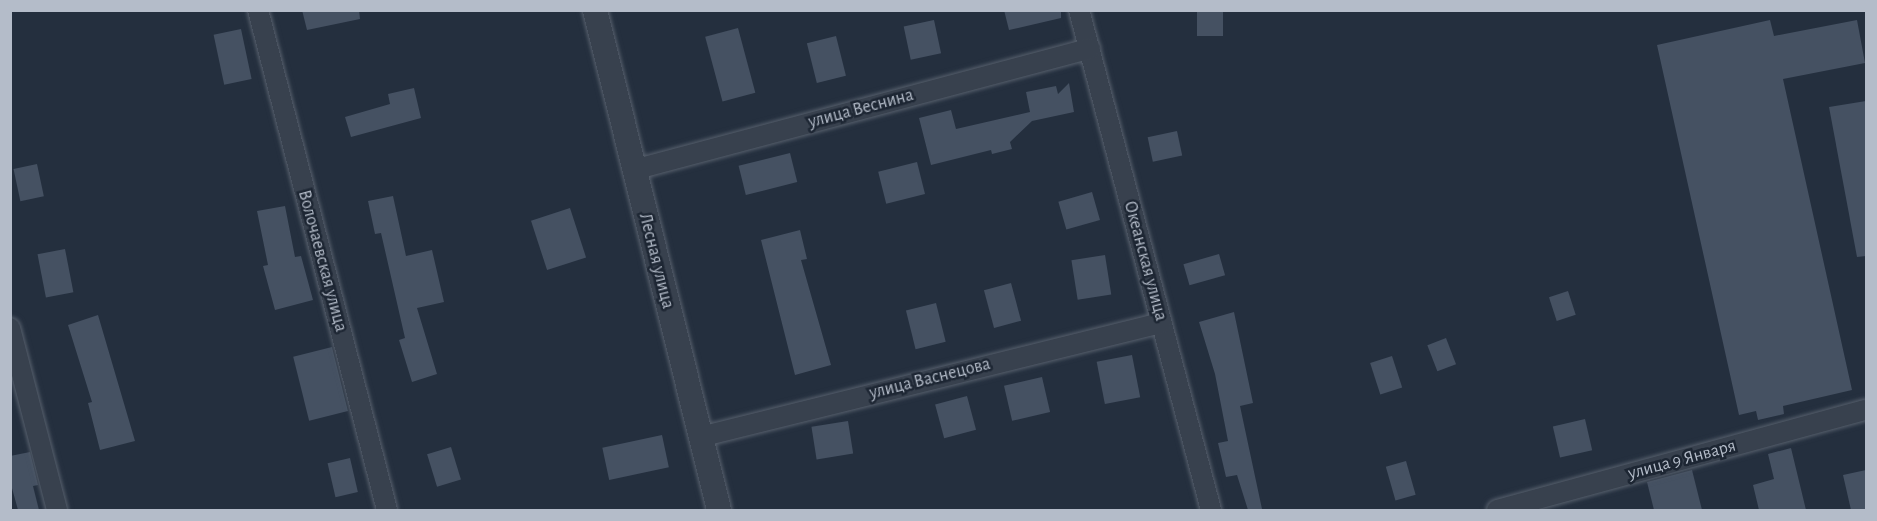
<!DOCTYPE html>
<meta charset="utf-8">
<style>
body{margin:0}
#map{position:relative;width:1877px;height:521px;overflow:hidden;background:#242f3e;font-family:"Alegreya Sans",sans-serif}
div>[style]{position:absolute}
.building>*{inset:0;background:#455162;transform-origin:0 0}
.roads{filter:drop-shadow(0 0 2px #565f6c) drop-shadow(0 0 2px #565f6c)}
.minor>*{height:20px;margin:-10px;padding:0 10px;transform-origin:10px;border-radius:10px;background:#38414e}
.tertiary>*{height:24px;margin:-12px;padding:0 12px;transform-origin:12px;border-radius:12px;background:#38414e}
span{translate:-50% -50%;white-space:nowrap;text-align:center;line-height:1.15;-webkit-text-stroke:5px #1d2633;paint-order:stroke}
.street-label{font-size:18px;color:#b4bcc9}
.frame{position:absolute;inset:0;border:12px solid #b4bcc9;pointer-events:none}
</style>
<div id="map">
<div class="building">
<i style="clip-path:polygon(302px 10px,359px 10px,360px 19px,307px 30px)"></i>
<i style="clip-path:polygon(1004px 10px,1061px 10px,1061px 18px,1009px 30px)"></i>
<i style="left:1197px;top:10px;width:26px;height:26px"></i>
<i style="left:934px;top:20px;width:34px;height:31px;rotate:78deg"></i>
<i style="clip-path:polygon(1770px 20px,1774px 36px,1857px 20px,1865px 63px,1783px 79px,1852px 390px,1783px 406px,1784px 414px,1758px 420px,1756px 411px,1739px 415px,1657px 45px)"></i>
<i style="left:738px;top:28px;width:67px;height:34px;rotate:75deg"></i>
<i style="left:241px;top:29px;width:51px;height:28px;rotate:78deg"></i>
<i style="left:836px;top:36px;width:41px;height:30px;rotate:76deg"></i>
<i style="clip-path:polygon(1069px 83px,1074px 112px,1032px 121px,1010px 142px,1012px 149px,992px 154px,991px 150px,931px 165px,919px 118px,951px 110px,956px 129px,1030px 112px,1026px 92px,1056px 86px,1058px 94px)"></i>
<i style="clip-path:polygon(414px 88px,421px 118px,351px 137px,345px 117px,390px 104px,388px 94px)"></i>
<i style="clip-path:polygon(1866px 101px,1866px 256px,1857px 257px,1829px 107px)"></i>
<i style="left:1177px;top:131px;width:25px;height:30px;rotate:78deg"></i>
<i style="left:790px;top:153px;width:30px;height:53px;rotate:76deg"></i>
<i style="left:917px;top:162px;width:33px;height:40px;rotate:76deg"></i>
<i style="left:37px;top:164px;width:33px;height:24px;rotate:78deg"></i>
<i style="left:1092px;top:192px;width:29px;height:35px;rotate:74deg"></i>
<i style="clip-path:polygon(393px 196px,406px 256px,432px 250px,444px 302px,417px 308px,437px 374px,412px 382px,399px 340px,405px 338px,381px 233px,375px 234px,368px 201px)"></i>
<i style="clip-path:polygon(285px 206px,295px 257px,301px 256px,313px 300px,275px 310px,263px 266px,268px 265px,257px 211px)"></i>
<i style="left:570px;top:208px;width:52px;height:41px;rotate:72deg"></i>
<i style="clip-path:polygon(800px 230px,807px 259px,801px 260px,831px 365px,795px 375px,761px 240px)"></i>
<i style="left:65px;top:249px;width:44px;height:28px;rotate:79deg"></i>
<i style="left:1219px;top:254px;width:22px;height:37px;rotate:74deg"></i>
<i style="left:1105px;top:255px;width:40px;height:34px;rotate:81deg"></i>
<i style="left:1011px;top:283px;width:39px;height:28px;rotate:75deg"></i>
<i style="left:1568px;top:291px;width:25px;height:20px;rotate:72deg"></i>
<i style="left:936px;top:303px;width:40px;height:31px;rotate:76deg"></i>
<i style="clip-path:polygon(1234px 312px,1253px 403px,1240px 406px,1262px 509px,1256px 510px,1248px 510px,1237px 475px,1226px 477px,1218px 443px,1228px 441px,1215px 374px,1199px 322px)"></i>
<i style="clip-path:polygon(98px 315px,135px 441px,100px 450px,88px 403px,92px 402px,68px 325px)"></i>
<i style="left:1446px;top:338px;width:28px;height:20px;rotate:69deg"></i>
<i style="left:332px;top:347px;width:66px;height:40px;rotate:76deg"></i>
<i style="left:1132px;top:355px;width:43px;height:36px;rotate:79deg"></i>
<i style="left:1392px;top:356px;width:33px;height:23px;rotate:72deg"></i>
<i style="left:1042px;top:377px;width:36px;height:39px;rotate:77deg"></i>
<i style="left:967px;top:396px;width:35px;height:33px;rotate:75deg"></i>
<i style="left:1585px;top:419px;width:32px;height:33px;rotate:77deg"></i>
<i style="left:848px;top:421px;width:33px;height:37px;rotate:81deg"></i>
<i style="left:662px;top:435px;width:33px;height:61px;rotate:78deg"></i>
<i style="left:451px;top:447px;width:34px;height:25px;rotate:73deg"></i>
<i style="clip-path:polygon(1791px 448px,1806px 510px,1759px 510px,1753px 485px,1774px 479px,1768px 454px)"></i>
<i style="clip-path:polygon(30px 452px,38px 485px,33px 486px,39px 510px,18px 510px,10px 481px,10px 456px)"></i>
<i style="left:350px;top:458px;width:35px;height:23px;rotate:77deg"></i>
<i style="left:1406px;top:461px;width:35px;height:21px;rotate:74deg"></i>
<i style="clip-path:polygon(1692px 470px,1702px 510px,1654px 510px,1647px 482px)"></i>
<i style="clip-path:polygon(1866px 470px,1866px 510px,1851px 510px,1843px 475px)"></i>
</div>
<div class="roads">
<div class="minor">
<i style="left:258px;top:10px;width:516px;rotate:75.53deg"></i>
<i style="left:1079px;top:10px;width:517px;rotate:75.21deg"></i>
<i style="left:633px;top:170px;width:473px;rotate:-14.9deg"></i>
<i style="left:10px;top:328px;width:188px;rotate:75.5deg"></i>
<i style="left:700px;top:437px;width:475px;rotate:-13.9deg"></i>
<i style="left:1497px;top:510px;width:382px;rotate:-15.2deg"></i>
</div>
<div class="tertiary">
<i style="left:595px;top:10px;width:515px;rotate:76.07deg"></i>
</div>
</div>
<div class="street-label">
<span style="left:861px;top:109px;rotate:-15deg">улица Веснина</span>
<span style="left:322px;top:261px;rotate:75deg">Волочаевская улица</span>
<span style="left:656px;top:261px;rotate:76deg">Лесная улица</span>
<span style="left:1145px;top:261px;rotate:75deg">Океанская улица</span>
<span style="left:930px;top:379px;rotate:-14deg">улица Васнецова</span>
<span style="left:1682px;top:460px;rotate:-15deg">улица 9 Января</span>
</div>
<div class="frame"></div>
</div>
